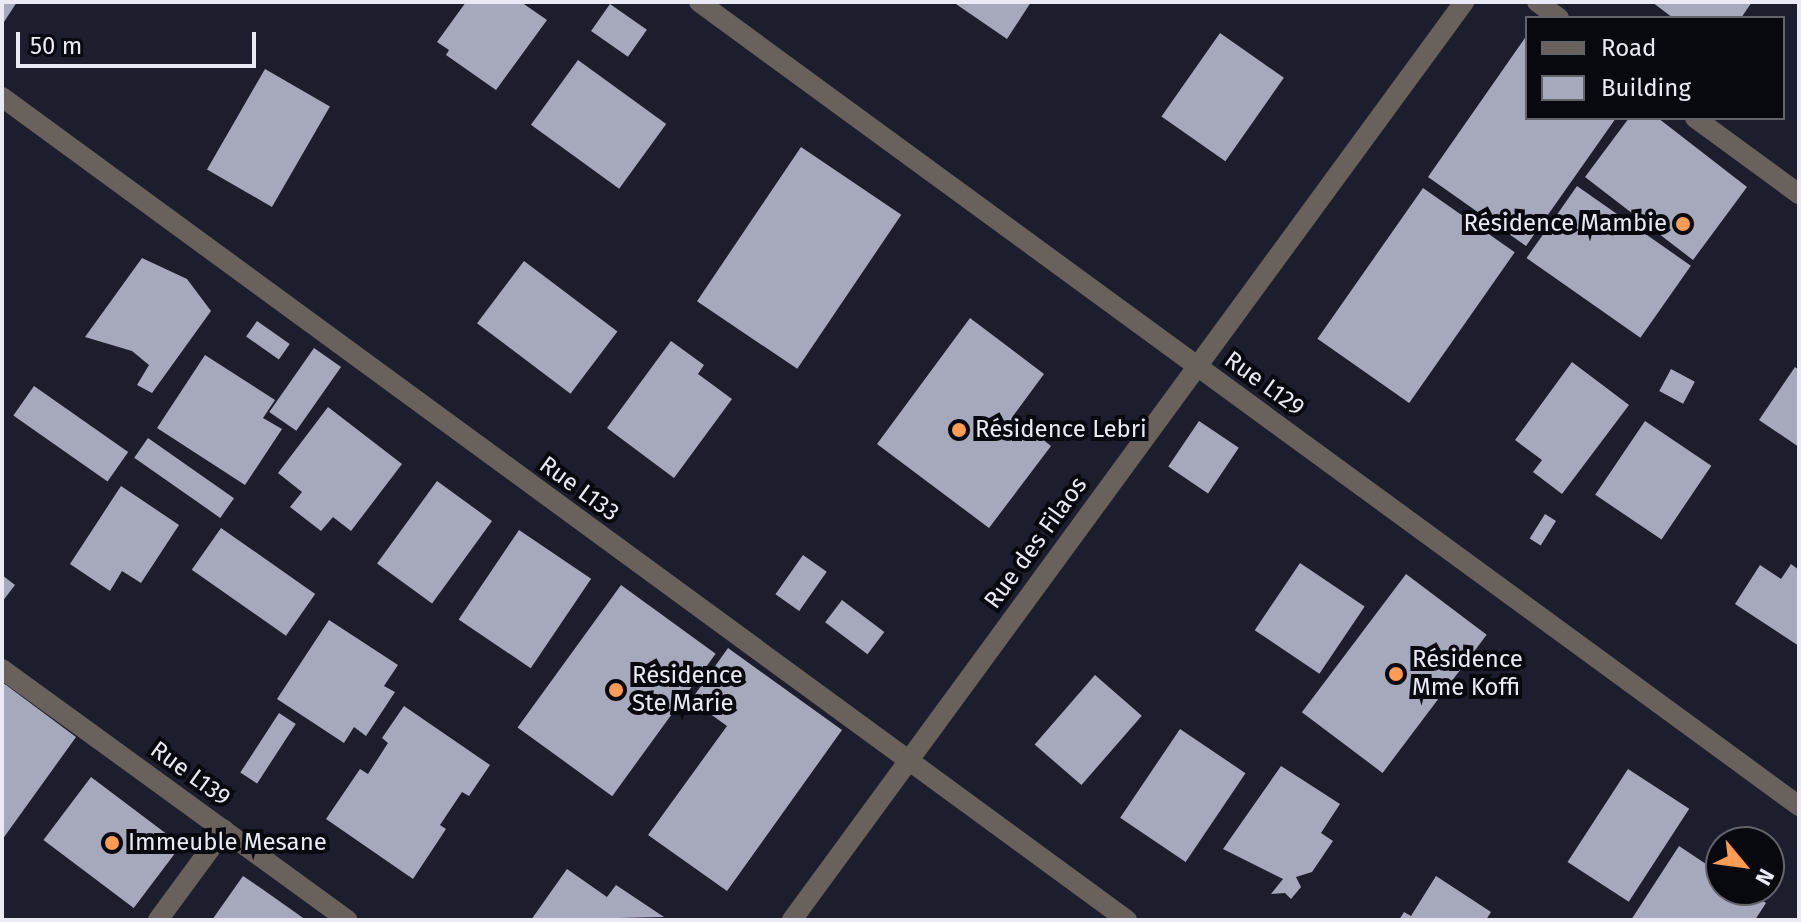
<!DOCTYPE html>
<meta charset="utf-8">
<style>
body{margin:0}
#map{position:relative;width:1801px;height:922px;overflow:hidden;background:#1d1e2d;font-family:"Fira Sans",sans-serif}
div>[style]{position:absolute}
.building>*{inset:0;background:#a6a8bc;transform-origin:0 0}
.minor>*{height:20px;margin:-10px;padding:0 10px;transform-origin:10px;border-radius:10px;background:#69615c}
.dots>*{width:22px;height:22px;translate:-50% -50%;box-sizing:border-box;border:4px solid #08090f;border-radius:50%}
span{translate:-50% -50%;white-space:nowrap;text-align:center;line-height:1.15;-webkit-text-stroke:8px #08090f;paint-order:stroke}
.poi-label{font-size:24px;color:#e9eaf4}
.right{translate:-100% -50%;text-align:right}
.left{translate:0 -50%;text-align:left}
.street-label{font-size:24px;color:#e9eaf4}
.frame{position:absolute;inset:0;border:4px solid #e9eaf4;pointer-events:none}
.legend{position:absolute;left:1525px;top:16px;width:260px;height:104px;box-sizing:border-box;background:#08090f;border:2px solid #62636b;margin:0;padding:10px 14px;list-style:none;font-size:24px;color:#e9eaf4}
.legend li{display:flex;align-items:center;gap:16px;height:40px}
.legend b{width:40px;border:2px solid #62636b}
.north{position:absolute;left:1705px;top:826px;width:80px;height:80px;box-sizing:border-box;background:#08090f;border:2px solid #62636b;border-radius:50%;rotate:119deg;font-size:22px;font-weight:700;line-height:32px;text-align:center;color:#e9eaf4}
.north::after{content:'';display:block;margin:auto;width:28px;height:36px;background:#fd9c55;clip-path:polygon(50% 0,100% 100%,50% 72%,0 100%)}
.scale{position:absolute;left:16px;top:32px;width:240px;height:36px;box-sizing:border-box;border:4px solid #e9eaf4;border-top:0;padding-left:10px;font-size:24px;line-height:28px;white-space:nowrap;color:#e9eaf4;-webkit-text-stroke:6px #08090f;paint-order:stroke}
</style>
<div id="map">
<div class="building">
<i style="clip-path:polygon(2px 2px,17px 2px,2px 25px)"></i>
<i style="clip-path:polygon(466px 2px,521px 2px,547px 20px,496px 90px,446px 55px,449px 50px,437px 42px)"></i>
<i style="clip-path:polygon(953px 2px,1031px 2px,1007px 39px)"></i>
<i style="clip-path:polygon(1652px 2px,1752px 2px,1741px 18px,1673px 18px)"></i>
<i style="left:610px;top:4px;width:45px;height:33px;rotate:35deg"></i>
<i style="left:1220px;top:33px;width:78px;height:102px;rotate:35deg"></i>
<i style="clip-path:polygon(1527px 35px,1527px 118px,1616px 118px,1526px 246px,1428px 177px)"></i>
<i style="left:578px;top:60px;width:109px;height:80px;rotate:36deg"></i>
<i style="left:265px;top:69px;width:75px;height:116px;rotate:30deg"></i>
<i style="clip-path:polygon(1629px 118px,1658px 118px,1747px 187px,1693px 260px,1585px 177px)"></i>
<i style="left:801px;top:147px;width:121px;height:186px;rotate:34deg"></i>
<i style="left:1577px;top:186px;width:139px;height:88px;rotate:35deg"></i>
<i style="left:1423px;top:188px;width:112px;height:184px;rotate:35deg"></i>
<i style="clip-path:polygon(142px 258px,187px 279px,211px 311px,152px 393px,137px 385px,149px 365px,132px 351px,85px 337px)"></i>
<i style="left:524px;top:261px;width:117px;height:78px;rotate:37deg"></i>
<i style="clip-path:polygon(970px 318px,1044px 374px,1013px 416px,1051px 446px,989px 528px,877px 444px)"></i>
<i style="left:257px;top:321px;width:40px;height:19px;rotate:35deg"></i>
<i style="clip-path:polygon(671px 341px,704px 365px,698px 374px,732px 399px,674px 478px,607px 428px)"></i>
<i style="left:314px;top:348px;width:33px;height:78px;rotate:35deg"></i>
<i style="clip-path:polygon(205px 355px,275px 400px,263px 418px,282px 429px,245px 485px,157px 428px)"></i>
<i style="clip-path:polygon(1572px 362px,1629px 405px,1562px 494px,1533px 472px,1542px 460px,1515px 440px)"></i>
<i style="clip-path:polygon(1795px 367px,1799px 370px,1799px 447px,1759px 420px)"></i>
<i style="left:1671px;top:369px;width:27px;height:25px;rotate:28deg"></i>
<i style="left:34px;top:386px;width:115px;height:36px;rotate:35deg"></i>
<i style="clip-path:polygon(328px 407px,402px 464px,351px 531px,333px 517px,321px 531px,290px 507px,302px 492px,278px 473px)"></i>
<i style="left:1199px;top:421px;width:48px;height:55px;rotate:34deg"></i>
<i style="left:1645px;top:421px;width:80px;height:89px;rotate:34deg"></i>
<i style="left:148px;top:438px;width:105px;height:24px;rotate:35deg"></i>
<i style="left:437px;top:481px;width:68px;height:102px;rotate:36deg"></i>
<i style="clip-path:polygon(121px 486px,179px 525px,141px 583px,122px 571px,110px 591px,70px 564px)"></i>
<i style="left:1545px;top:514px;width:13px;height:29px;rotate:32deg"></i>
<i style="left:221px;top:528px;width:115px;height:51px;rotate:35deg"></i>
<i style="left:519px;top:530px;width:87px;height:108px;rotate:34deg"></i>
<i style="left:803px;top:555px;width:29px;height:48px;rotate:35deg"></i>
<i style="left:1300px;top:563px;width:78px;height:81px;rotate:34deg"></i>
<i style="clip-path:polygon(1791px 564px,1799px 570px,1799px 646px,1735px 604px,1760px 565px,1781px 579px)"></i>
<i style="left:1406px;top:574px;width:101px;height:173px;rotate:37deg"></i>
<i style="clip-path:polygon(2px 575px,15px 585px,2px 602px)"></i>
<i style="left:621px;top:585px;width:117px;height:176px;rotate:36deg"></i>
<i style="left:842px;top:600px;width:53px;height:28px;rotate:37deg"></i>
<i style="clip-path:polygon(329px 620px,398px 665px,384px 686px,395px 692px,366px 736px,354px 727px,344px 743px,277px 699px)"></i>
<i style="clip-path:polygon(728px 648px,842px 730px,727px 891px,648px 835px,727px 726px,691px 700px)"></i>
<i style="left:1095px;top:675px;width:62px;height:92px;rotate:41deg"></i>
<i style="clip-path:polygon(2px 682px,76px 737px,2px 840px)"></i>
<i style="clip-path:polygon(404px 706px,490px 765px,469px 796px,462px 792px,440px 825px,446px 829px,413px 879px,326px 819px,360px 769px,368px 774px,388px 743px,382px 738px)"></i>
<i style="left:279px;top:713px;width:20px;height:71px;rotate:33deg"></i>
<i style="left:1180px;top:729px;width:79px;height:107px;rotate:34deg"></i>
<i style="clip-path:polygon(1281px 766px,1340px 804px,1321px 833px,1333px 841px,1312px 872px,1296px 877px,1301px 887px,1291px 899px,1285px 893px,1271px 894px,1283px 879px,1223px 849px)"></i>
<i style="left:1628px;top:769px;width:73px;height:111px;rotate:33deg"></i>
<i style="left:91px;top:777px;width:113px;height:79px;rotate:37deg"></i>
<i style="clip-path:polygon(1679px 846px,1721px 874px,1721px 890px,1746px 890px,1766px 903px,1755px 920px,1631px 920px)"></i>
<i style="clip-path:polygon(567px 869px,607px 897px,616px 885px,664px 917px,531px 920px)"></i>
<i style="clip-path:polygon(243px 876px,265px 891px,306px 920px,212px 920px)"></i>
<i style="clip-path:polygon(1436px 876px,1491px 912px,1486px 920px,1399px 920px,1404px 912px,1411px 916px)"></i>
</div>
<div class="minor">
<i style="left:699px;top:2px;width:1363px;rotate:36.16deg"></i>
<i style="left:1537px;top:2px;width:27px;rotate:36deg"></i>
<i style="left:2px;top:97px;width:1394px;rotate:36.19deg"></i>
<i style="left:1695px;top:118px;width:129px;rotate:36.2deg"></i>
<i style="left:2px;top:669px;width:427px;rotate:36deg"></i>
<i style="left:158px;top:920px;width:112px;rotate:-53.7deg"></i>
<i style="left:792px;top:920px;width:1138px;rotate:-53.79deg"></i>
</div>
<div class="dots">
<i style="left:1683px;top:224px;background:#fd9c55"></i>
<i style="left:959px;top:430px;background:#fd9c55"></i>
<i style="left:1396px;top:674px;background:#fd9c55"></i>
<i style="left:616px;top:690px;background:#fd9c55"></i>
<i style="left:112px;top:843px;background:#fd9c55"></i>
</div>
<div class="poi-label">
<span class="right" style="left:1667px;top:224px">Résidence Mambie</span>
<span class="left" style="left:975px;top:430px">Résidence Lebri</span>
<span class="left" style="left:1412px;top:674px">Résidence<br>Mme Koffi</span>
<span class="left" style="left:632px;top:690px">Résidence<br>Ste Marie</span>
<span class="left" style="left:128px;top:843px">Immeuble Mesane</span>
</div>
<div class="street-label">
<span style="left:1264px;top:384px;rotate:36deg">Rue L129</span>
<span style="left:579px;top:489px;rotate:36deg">Rue L133</span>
<span style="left:1036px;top:543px;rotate:-54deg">Rue des Filaos</span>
<span style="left:190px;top:774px;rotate:36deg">Rue L139</span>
</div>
<div class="frame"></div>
<ul class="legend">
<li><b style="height:10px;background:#69615c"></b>Road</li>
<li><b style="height:22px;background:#a6a8bc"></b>Building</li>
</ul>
<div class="north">N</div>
<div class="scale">50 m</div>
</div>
